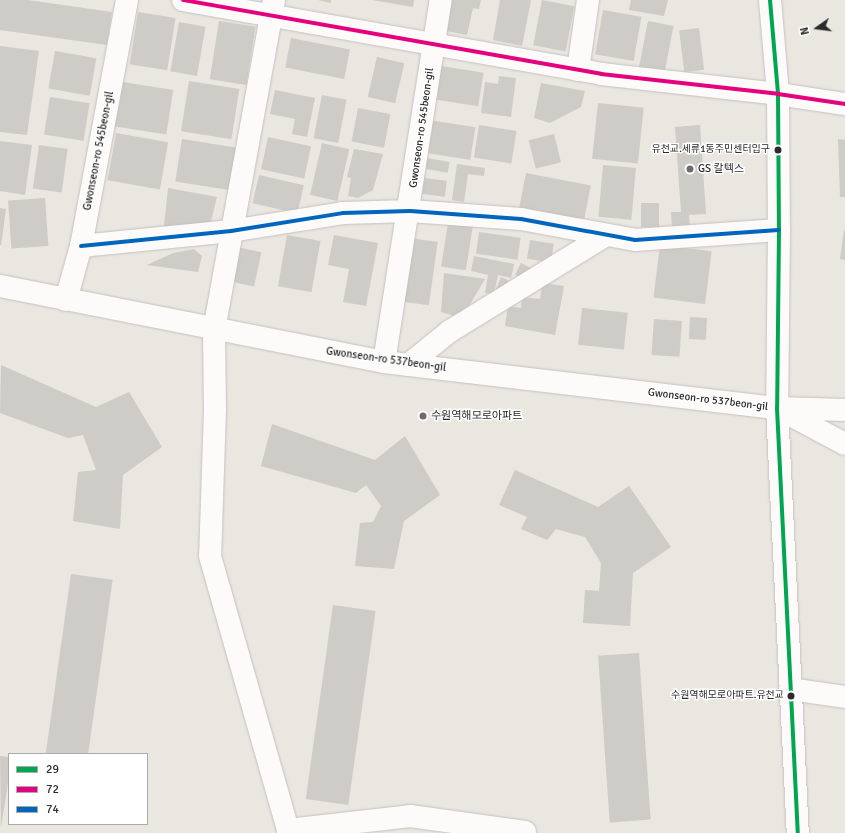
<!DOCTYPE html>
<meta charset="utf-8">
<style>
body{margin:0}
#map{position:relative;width:845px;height:833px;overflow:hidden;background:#eae6e0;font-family:Signika,"Noto Sans KR",sans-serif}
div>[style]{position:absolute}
.building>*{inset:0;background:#ceccc7;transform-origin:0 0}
.roads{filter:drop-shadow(0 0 1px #c3c2c1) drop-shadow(0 0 1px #c3c2c1)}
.minor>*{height:22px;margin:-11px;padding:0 11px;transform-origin:11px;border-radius:11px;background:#fcfbfa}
.bus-1>*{height:4px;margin:-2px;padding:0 2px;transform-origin:2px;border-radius:2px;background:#00a651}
.bus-2>*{height:4px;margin:-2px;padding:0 2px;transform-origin:2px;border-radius:2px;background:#e5007d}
.bus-3>*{height:4px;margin:-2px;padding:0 2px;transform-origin:2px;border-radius:2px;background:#0065bd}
.dots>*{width:11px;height:11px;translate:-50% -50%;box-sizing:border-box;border:2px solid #fff;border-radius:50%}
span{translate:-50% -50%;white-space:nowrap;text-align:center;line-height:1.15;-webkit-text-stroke:3px #fff;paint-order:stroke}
.bus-label{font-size:10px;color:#2b2b2b}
.right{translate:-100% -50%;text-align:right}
.street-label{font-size:11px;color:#2b2b2b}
.poi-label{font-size:11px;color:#2b2b2b}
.left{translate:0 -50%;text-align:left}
.legend{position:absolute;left:8px;top:753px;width:140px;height:72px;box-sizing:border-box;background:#fff;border:1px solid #aaa;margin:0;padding:5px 7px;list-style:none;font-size:12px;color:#2b2b2b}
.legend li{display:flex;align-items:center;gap:8px;height:20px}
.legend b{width:20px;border:1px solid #aaa}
.north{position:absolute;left:797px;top:8px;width:40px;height:40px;-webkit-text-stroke:3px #fff;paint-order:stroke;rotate:256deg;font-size:11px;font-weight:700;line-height:16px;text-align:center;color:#2b2b2b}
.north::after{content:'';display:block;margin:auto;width:14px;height:18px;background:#2b2b2b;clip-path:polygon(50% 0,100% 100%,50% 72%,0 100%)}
</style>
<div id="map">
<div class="building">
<i style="clip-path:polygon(0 0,28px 0,112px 12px,107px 45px,0 30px)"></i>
<i style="clip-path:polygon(318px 0,331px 0,331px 3px)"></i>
<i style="clip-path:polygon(372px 0,414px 0,413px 7px)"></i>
<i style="clip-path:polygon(447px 0,481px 0,479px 9px,473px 8px,467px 35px,441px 30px)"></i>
<i style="clip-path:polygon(500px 0,531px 0,522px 46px,493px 40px)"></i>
<i style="left:542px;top:0;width:33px;height:46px;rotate:11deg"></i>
<i style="clip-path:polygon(631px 0,668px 0,664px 16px,629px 10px)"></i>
<i style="left:603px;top:10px;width:39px;height:45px;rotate:10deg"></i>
<i style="left:138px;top:12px;width:38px;height:53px;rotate:9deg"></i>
<i style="left:219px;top:21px;width:37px;height:59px;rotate:9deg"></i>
<i style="left:648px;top:21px;width:26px;height:51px;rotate:11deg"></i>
<i style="left:179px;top:22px;width:27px;height:50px;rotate:10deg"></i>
<i style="left:699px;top:28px;width:42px;height:20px;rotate:83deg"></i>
<i style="left:291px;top:38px;width:60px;height:30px;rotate:11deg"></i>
<i style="clip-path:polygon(0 46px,39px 51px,27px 135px,0 132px)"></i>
<i style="left:55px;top:51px;width:42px;height:38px;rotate:10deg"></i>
<i style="left:377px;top:57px;width:28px;height:41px;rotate:13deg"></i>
<i style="left:441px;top:66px;width:43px;height:34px;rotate:9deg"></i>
<i style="clip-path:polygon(499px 76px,516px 78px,511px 117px,481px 113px,485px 82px,498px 84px)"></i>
<i style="left:116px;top:81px;width:58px;height:45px;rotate:9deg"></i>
<i style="left:189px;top:81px;width:51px;height:51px;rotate:9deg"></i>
<i style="clip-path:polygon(541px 83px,585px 91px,581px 107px,550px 123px,534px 118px)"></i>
<i style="clip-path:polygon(275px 90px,315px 98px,307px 137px,292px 134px,295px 119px,270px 114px)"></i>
<i style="left:322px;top:95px;width:25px;height:44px;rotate:11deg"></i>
<i style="left:50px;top:97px;width:40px;height:38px;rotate:9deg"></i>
<i style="left:598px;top:103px;width:46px;height:56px;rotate:6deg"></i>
<i style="left:358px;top:108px;width:33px;height:34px;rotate:11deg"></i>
<i style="left:429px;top:120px;width:47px;height:33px;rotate:9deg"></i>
<i style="left:479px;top:125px;width:38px;height:33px;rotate:9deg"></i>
<i style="clip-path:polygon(700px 125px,706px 214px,689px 215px,690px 229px,672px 230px,671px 212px,681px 212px,675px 127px)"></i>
<i style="left:116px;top:133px;width:53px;height:48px;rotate:10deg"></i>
<i style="left:554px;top:134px;width:29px;height:26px;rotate:76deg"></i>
<i style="left:268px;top:137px;width:44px;height:33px;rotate:12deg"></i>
<i style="left:182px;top:139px;width:56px;height:43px;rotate:9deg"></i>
<i style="clip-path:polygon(838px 139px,845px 140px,845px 197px,840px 197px)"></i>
<i style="clip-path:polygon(0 141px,32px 145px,25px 195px,0 191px)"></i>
<i style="left:322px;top:143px;width:28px;height:53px;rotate:13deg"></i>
<i style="left:39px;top:145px;width:29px;height:44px;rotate:8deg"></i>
<i style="clip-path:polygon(354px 149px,383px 154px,373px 190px,358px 198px,348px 196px,351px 178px,347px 177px)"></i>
<i style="left:421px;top:157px;width:29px;height:11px;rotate:10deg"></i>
<i style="clip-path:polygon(457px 164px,485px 168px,484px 176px,468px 174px,464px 202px,452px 200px)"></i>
<i style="left:603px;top:165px;width:33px;height:52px;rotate:5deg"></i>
<i style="left:526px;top:173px;width:66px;height:40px;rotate:11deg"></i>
<i style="left:259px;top:175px;width:46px;height:29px;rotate:13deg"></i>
<i style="left:424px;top:178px;width:23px;height:16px;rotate:7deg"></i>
<i style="clip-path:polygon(168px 188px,217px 197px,211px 221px,163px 235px)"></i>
<i style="left:45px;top:198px;width:48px;height:37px;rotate:86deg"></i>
<i style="left:641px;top:203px;width:18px;height:24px"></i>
<i style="clip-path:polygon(0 208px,6px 209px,1px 245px,0 245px)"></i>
<i style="left:448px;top:223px;width:25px;height:44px;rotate:9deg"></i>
<i style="clip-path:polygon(844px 230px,845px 230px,845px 260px,840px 259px)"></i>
<i style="left:479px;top:232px;width:42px;height:22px;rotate:8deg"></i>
<i style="left:287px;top:235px;width:34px;height:52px;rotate:10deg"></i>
<i style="clip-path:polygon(334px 235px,378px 243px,366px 306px,343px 302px,349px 269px,328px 265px)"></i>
<i style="left:410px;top:238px;width:28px;height:64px;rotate:8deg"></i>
<i style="left:530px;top:240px;width:24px;height:19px;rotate:9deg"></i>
<i style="left:660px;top:245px;width:52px;height:53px;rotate:7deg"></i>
<i style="left:232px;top:246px;width:30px;height:35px;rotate:12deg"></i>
<i style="clip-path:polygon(194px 249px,202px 256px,198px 272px,147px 265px,173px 253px)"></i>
<i style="clip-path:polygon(474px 256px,514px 264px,511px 278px,498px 275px,494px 294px,485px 293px,488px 275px,471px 271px)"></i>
<i style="left:521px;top:263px;width:11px;height:13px;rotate:27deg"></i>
<i style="clip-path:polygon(444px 273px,485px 279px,462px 318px,441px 312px)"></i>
<i style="left:501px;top:277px;width:8px;height:14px;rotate:23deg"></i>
<i style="clip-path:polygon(542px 283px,564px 286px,555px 335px,505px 326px,508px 306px,521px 308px,522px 297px,540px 299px)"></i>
<i style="left:582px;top:308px;width:46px;height:37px;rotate:6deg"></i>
<i style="left:690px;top:317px;width:17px;height:22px;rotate:3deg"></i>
<i style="left:654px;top:319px;width:28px;height:36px;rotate:4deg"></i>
<i style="clip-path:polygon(1px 365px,96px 407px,129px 392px,162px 447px,123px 475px,120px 529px,73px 521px,78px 472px,96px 470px,83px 435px,68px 438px,0 413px)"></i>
<i style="clip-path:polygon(272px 424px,375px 460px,405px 436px,440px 495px,404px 521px,394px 569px,355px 566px,360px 523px,373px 522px,381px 506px,366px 485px,356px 493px,261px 466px)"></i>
<i style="clip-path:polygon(515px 470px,598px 507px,629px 486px,671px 547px,633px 573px,630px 626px,583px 623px,585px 590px,599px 591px,601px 563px,585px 537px,556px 529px,547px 540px,521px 529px,527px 517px,499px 505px)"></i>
<i style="left:71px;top:574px;width:42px;height:182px;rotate:8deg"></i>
<i style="left:333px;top:605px;width:43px;height:196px;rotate:8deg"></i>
<i style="left:639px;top:653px;width:167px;height:41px;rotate:86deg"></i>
<i style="clip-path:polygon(0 756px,9px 757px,9px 777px,1px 828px)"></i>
</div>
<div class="roads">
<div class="minor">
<i style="left:183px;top:0;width:424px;rotate:10deg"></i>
<i style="left:601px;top:74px;width:178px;rotate:6.4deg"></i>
<i style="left:778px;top:94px;width:68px;rotate:8.5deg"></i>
<i style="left:274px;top:0;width:336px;rotate:100.3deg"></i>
<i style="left:214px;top:331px;width:78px;rotate:89.3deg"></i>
<i style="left:215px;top:409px;width:147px;rotate:91.9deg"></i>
<i style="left:210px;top:556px;width:288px;rotate:74.1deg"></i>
<i style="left:770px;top:0;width:94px;rotate:85.1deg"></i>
<i style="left:778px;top:94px;width:136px;rotate:89.6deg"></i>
<i style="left:779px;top:230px;width:178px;rotate:90.6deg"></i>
<i style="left:777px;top:408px;width:426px;rotate:87.2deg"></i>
<i style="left:578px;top:70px;width:71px;rotate:-81.9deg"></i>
<i style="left:81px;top:246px;width:151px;rotate:-5.7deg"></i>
<i style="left:231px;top:231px;width:113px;rotate:-9.1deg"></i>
<i style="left:343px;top:213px;width:67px;rotate:-1.7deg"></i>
<i style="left:410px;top:211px;width:111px;rotate:4.1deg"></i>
<i style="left:521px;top:219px;width:116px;rotate:10.4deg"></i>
<i style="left:635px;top:240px;width:144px;rotate:-4deg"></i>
<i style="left:0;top:286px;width:391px;rotate:11.2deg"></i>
<i style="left:384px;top:362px;width:396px;rotate:6.7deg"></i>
<i style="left:777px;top:408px;width:68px;rotate:1.7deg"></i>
<i style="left:66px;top:300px;width:56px;rotate:-74.5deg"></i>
<i style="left:81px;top:246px;width:250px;rotate:-79.4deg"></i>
<i style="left:384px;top:362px;width:366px;rotate:-81.1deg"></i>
<i style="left:408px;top:365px;width:54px;rotate:-39deg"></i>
<i style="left:450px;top:331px;width:183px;rotate:-31.6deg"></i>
<i style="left:781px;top:410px;width:72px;rotate:28deg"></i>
<i style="left:790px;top:689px;width:56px;rotate:8.3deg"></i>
<i style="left:288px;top:830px;width:123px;rotate:-6.5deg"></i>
<i style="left:410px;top:816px;width:116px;rotate:7.9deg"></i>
</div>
</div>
<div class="bus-1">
<i style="left:770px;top:0;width:94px;rotate:85.1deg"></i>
<i style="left:778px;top:94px;width:136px;rotate:89.6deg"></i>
<i style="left:779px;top:230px;width:178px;rotate:90.6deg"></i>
<i style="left:777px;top:408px;width:426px;rotate:87.2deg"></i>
</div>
<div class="bus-2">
<i style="left:183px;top:0;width:424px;rotate:10deg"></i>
<i style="left:601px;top:74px;width:178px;rotate:6.4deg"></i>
<i style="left:778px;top:94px;width:68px;rotate:8.5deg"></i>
</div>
<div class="bus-3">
<i style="left:81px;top:246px;width:151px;rotate:-5.7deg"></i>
<i style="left:231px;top:231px;width:113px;rotate:-9.1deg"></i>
<i style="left:343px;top:213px;width:67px;rotate:-1.7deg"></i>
<i style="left:410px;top:211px;width:111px;rotate:4.1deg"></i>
<i style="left:521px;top:219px;width:116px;rotate:10.4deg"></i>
<i style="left:635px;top:240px;width:144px;rotate:-4deg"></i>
</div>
<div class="dots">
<i style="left:778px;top:150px;background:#2b2b2b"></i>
<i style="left:690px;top:169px;background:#6e6c6a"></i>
<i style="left:423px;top:416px;background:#6e6c6a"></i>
<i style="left:791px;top:696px;background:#2b2b2b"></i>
</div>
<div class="bus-label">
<span class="right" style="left:770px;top:150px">유천교.세류1동주민센터입구</span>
<span class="right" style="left:784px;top:696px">수원역해모로아파트.유천교</span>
</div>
<div class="street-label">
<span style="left:422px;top:128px;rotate:-82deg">Gwonseon-ro 545beon-gil</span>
<span style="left:99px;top:151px;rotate:-79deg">Gwonseon-ro 545beon-gil</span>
<span style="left:386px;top:360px;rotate:8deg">Gwonseon-ro 537beon-gil</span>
<span style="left:708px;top:400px;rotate:7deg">Gwonseon-ro 537beon-gil</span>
</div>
<div class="poi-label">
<span class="left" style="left:698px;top:169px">GS 칼텍스</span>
<span class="left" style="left:431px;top:416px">수원역해모로아파트</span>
</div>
<ul class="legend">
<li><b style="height:5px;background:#00a651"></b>29</li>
<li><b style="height:5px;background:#e5007d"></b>72</li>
<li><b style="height:5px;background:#0065bd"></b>74</li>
</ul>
<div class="north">N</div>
</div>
